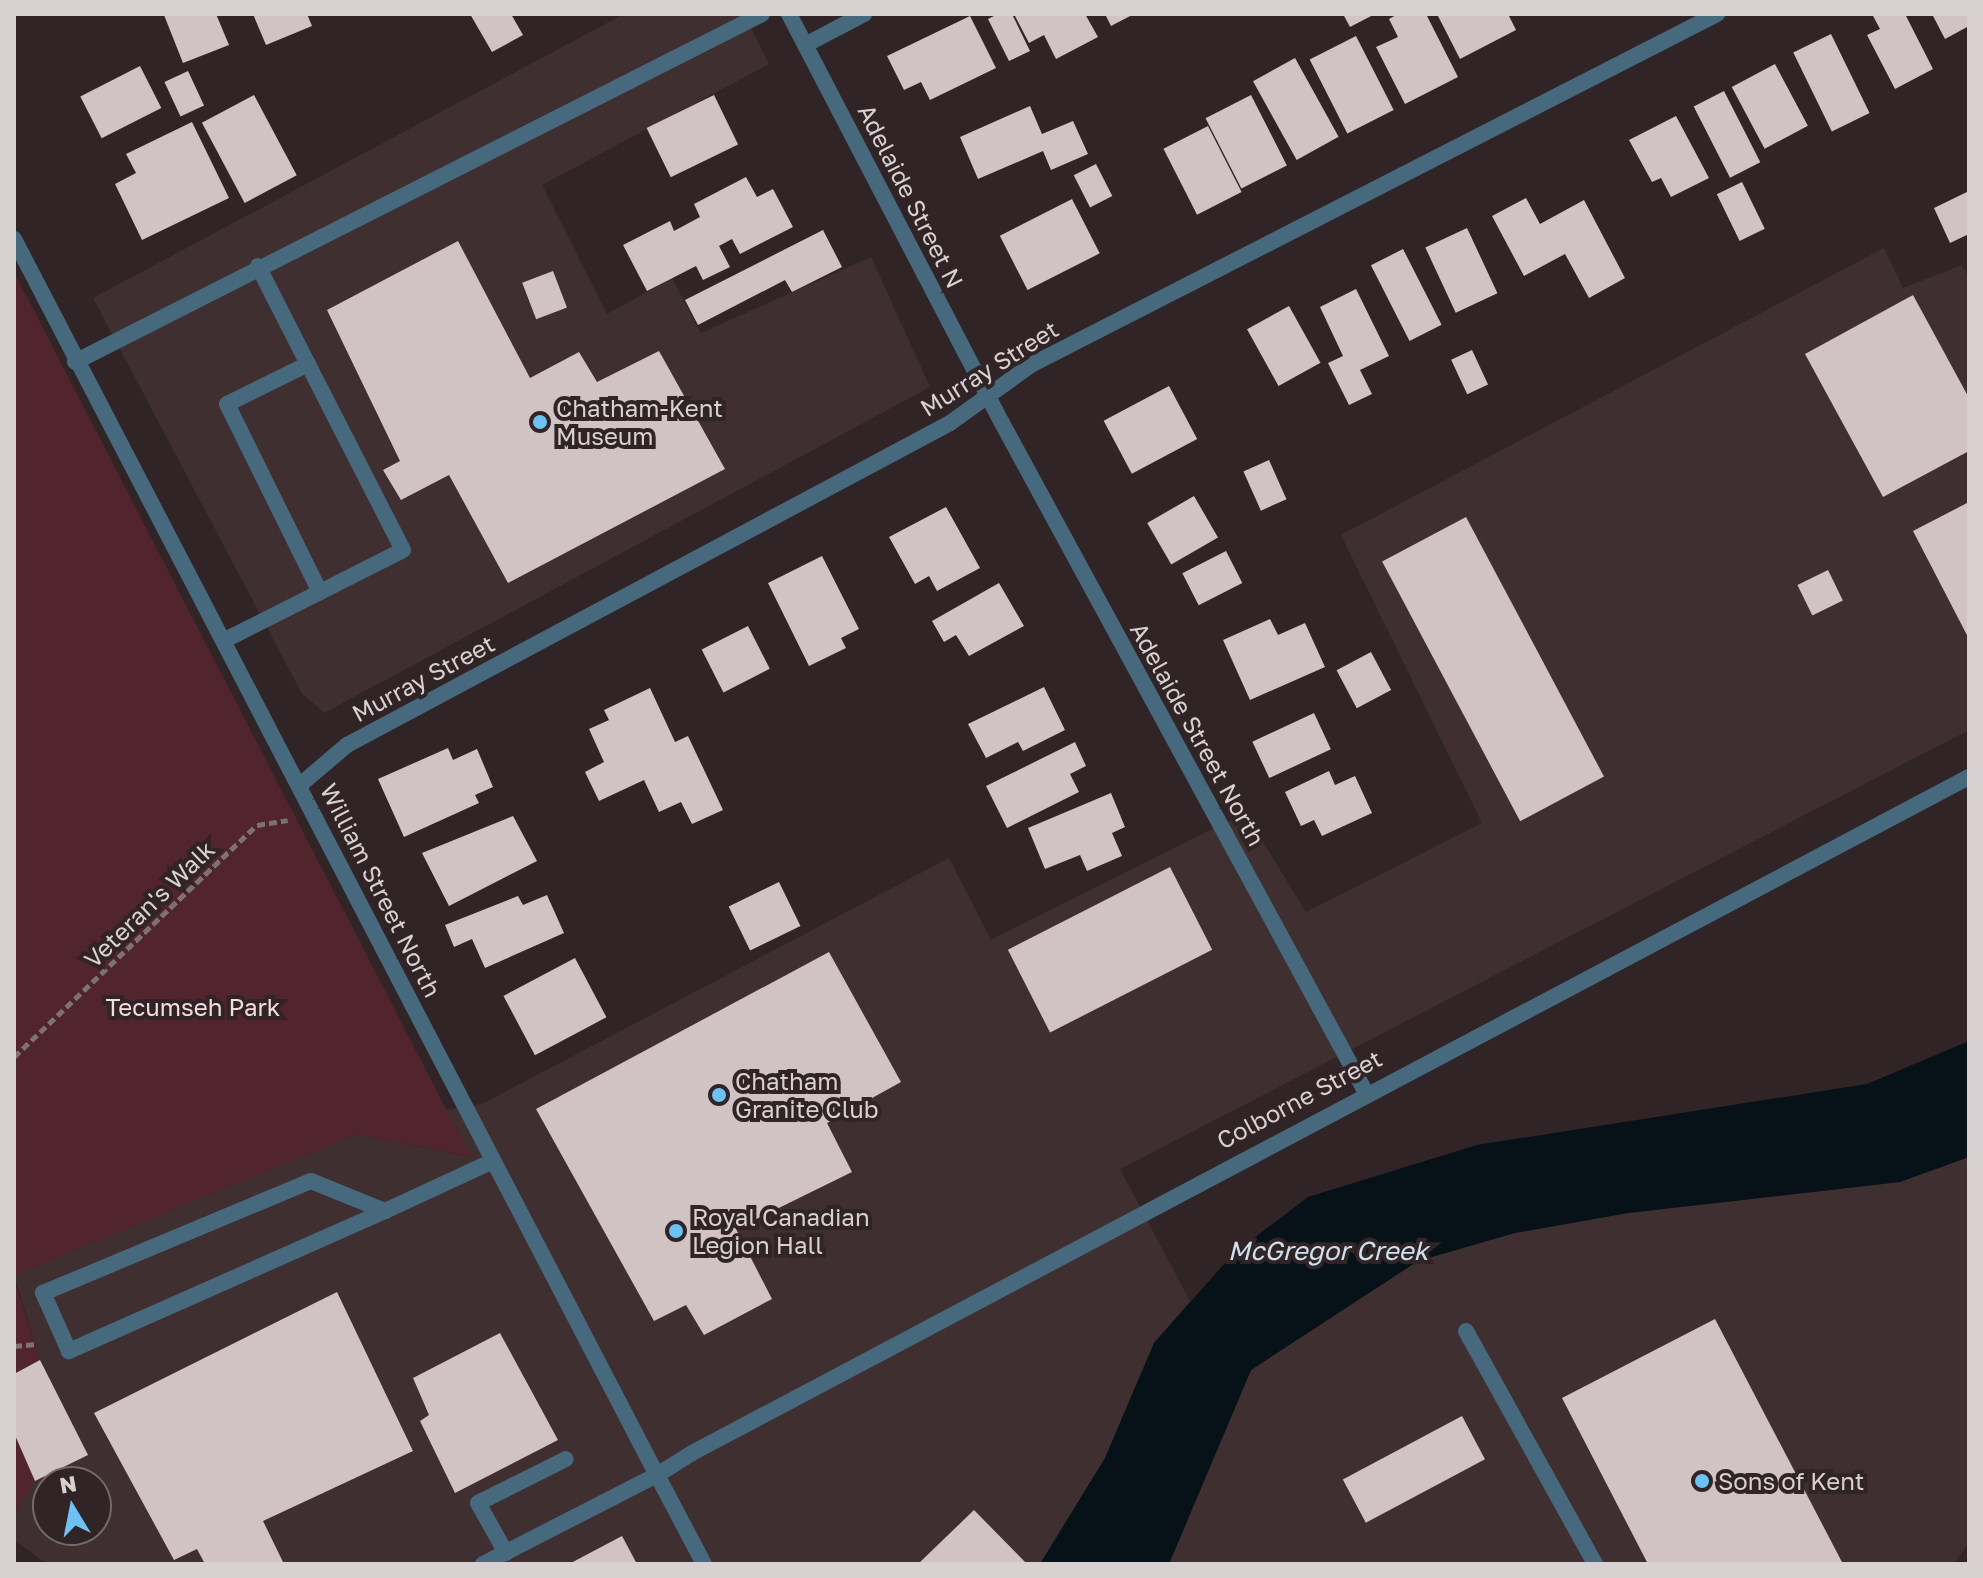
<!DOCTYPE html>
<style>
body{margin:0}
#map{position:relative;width:1983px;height:1578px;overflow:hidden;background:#302426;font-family:"Golos Text",sans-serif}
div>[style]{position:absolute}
.built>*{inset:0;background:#402f31}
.green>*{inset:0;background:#52242d}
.water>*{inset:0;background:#061118}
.building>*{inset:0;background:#d1c2c4;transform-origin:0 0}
.path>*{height:5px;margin-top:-2.5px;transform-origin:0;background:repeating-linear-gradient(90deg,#7c7273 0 8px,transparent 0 12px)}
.service>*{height:16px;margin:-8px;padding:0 8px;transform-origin:8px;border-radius:8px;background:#46697d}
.minor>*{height:16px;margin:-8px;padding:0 8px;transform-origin:8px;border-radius:8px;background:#46697d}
.tertiary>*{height:16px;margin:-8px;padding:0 8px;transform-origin:8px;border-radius:8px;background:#46697d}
.dots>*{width:22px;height:22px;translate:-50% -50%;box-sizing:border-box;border:4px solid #302426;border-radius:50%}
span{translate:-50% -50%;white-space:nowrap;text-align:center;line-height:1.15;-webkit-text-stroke:8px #302426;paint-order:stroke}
.street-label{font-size:24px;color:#d8d0d1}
.poi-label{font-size:24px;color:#d8d0d1}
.left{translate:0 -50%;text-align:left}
.park-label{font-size:24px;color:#f6dcdf}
.water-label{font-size:26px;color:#cde2ef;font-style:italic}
.frame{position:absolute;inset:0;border:16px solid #d8d0d1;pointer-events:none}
.north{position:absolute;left:32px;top:1466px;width:80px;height:80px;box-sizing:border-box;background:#302426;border:2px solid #73696a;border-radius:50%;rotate:350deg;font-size:22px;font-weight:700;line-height:32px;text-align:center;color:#d8d0d1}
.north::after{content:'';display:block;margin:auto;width:28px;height:36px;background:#6ec2f3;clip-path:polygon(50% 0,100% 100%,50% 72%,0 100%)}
</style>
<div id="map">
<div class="built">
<i style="clip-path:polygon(624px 14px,744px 14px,769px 64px,542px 185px,607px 314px,672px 278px,701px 333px,871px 257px,930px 387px,324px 713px,301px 692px,93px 298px)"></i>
<i style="clip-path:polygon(evenodd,1884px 248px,1903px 288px,1962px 265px,1969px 279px,1969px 730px,1120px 1169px,1190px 1301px,1154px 1343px,1105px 1458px,1040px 1564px,47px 1564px,14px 1540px,14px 1513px,35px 1481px,14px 1433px,14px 1374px,40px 1360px,14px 1275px,356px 1134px,470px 1157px,446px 1110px,484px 1103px,949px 858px,991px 940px,1245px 813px,1306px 912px,1482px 823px,1341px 535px,1884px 248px,48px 1482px,96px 1482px,96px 1530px,48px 1530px,48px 1482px)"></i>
<i style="clip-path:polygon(1969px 1157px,1969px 1542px,1954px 1564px,1169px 1564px,1251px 1370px,1418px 1261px,1514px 1233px,1628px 1213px,1900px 1182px)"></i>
</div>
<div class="green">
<i style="clip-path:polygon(14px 272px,471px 1157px,356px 1134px,14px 1275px)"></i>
<i style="clip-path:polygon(14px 1279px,40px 1360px,14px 1374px)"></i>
<i style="clip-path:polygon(14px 1433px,35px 1481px,14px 1513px)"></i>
</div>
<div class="water">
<i style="clip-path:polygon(1969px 1041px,1969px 1157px,1900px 1182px,1628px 1213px,1515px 1233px,1418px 1261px,1251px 1370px,1169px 1564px,1040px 1564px,1105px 1458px,1154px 1343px,1233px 1254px,1308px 1197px,1477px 1145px,1867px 1084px)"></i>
</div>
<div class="building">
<i style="clip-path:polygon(216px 14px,229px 45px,183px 63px,164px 15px)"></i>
<i style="clip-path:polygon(253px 14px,307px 14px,312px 26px,266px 45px)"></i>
<i style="clip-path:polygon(470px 14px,511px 14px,523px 35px,492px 52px)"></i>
<i style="clip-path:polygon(998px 14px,1012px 14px,1030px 51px,1009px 61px,988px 19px)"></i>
<i style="clip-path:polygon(1085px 14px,1098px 37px,1056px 59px,1044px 35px,1029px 43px,1015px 16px)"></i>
<i style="clip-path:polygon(1105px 14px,1134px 14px,1111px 26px)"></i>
<i style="clip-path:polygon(1343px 14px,1375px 14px,1350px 27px)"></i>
<i style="clip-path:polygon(1398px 14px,1426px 14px,1458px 77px,1405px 104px,1376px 47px,1398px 37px,1389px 19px)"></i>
<i style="clip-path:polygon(1437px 14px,1508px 14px,1516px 30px,1460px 59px)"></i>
<i style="clip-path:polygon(1872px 14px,1905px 14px,1933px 69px,1895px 89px,1867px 35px,1880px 29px)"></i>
<i style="clip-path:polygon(1932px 14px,1969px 14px,1969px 26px,1945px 39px)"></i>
<i style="clip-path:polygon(970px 16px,996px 68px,930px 100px,921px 82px,904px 90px,887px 56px)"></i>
<i style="left:1831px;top:34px;width:88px;height:42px;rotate:64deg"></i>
<i style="left:1356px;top:36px;width:83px;height:52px;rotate:63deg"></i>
<i style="left:1295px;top:58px;width:90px;height:48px;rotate:61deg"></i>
<i style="left:1775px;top:64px;width:70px;height:49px;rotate:62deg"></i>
<i style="left:140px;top:66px;width:47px;height:67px;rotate:63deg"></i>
<i style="left:188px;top:71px;width:38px;height:26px;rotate:65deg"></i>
<i style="left:1724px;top:91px;width:80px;height:34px;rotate:63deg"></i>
<i style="left:254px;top:95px;width:91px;height:59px;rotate:62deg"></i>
<i style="left:714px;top:95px;width:55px;height:75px;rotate:64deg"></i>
<i style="left:1251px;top:95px;width:79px;height:51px;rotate:63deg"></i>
<i style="clip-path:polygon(1030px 106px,1042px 134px,1073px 121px,1088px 154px,1051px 170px,1043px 151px,978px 179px,960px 137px)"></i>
<i style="clip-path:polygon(1676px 116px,1709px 178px,1671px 197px,1661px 178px,1652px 182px,1629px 140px)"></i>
<i style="clip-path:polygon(192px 122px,229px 198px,142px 240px,115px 184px,136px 173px,126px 154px)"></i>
<i style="left:1208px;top:126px;width:74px;height:50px;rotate:63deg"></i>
<i style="left:1096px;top:164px;width:36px;height:25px;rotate:63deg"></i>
<i style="clip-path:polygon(746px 177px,757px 197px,773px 189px,793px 227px,740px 254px,732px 239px,719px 246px,730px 267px,703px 280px,696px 266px,647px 291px,623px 245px,670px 221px,674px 231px,700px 217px,694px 204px)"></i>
<i style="left:1742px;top:182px;width:52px;height:28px;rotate:64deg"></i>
<i style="clip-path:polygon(1969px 191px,1969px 234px,1950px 243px,1934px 208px)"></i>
<i style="clip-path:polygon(1526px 198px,1540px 224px,1584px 200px,1625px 278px,1589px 298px,1565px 254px,1524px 276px,1492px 216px)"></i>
<i style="left:1072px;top:199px;width:61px;height:81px;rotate:63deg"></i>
<i style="left:1467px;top:228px;width:72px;height:46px;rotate:65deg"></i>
<i style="clip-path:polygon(823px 230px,842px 267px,792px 292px,785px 280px,698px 325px,685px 300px)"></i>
<i style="clip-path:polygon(458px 241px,530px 378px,579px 352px,597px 382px,659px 351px,725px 469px,508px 583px,449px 475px,401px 500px,383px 470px,400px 461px,327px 310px)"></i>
<i style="left:1403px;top:249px;width:85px;height:36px;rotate:63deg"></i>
<i style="left:553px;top:271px;width:39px;height:33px;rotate:69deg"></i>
<i style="clip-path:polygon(1356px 289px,1389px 356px,1360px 370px,1372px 394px,1349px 405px,1328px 363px,1343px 356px,1320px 307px)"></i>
<i style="clip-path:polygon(1913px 295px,1969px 398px,1969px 451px,1883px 497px,1805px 354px)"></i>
<i style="left:1289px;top:306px;width:65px;height:48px;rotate:61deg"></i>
<i style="left:1472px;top:350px;width:38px;height:23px;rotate:65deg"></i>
<i style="left:1169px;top:386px;width:60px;height:74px;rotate:62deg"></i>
<i style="left:1269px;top:460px;width:43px;height:28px;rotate:66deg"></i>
<i style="left:1194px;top:496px;width:48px;height:54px;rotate:60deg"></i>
<i style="clip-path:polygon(1969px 502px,1969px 639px,1913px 531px)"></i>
<i style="clip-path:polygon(946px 507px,980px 568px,937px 591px,929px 576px,915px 584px,889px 537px)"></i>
<i style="left:1466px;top:517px;width:294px;height:95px;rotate:62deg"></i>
<i style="left:1226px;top:551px;width:36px;height:49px;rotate:63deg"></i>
<i style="clip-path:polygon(822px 556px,859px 629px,841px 638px,846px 648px,809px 666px,768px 583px)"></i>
<i style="left:1828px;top:570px;width:34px;height:34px;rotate:64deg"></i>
<i style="clip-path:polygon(999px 583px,1024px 626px,969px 656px,956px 635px,944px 642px,932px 621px)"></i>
<i style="clip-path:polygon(1270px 619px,1278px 635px,1305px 623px,1325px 667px,1250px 700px,1223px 640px)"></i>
<i style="left:748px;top:626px;width:48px;height:52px;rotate:63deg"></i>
<i style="left:1371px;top:652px;width:43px;height:39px;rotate:62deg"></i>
<i style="clip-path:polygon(1044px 687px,1065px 730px,1023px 751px,1018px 742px,986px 758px,968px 724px)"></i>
<i style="clip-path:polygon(650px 688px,675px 742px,688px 736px,723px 810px,692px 824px,681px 802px,659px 812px,644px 780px,599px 801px,585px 772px,604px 762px,589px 729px,609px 720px,604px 710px)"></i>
<i style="left:1314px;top:713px;width:40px;height:68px;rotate:65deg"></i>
<i style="clip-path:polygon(1075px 742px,1086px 766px,1070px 774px,1079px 792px,1007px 828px,986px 786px)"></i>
<i style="clip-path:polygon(448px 748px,453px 760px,477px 749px,493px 787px,475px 795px,479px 803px,404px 837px,378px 779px)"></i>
<i style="clip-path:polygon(1329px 771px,1335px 785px,1355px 776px,1372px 813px,1322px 836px,1314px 820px,1301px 826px,1285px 792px)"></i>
<i style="clip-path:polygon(1111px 793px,1125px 827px,1112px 833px,1122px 856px,1087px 871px,1080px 855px,1045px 869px,1028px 828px)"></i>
<i style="clip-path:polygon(513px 816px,537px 861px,449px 906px,422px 853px)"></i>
<i style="left:1170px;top:867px;width:93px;height:182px;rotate:63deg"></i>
<i style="left:779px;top:882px;width:49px;height:56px;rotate:64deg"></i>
<i style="clip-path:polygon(547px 895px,564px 933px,485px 968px,472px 939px,454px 947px,445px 925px,518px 896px,523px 905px)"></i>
<i style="clip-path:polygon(829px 952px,901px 1082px,827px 1123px,852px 1172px,736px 1229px,772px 1299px,704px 1335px,686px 1305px,654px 1321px,536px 1109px)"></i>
<i style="left:575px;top:958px;width:67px;height:81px;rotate:62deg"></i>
<i style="clip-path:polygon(337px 1292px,413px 1451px,263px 1521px,284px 1564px,205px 1564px,197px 1549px,174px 1560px,94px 1413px)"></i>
<i style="clip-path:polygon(1715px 1319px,1843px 1564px,1648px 1564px,1562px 1398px)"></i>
<i style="clip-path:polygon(500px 1333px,558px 1440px,455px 1493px,420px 1421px,429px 1415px,413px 1378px)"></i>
<i style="clip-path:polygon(40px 1360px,88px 1455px,35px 1481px,14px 1433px,14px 1374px)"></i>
<i style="left:1462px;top:1416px;width:49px;height:135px;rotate:62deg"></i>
<i style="clip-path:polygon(974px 1510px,1027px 1564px,918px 1564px)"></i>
<i style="clip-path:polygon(622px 1536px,637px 1564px,569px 1564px)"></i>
</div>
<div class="path">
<i style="left:14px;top:1057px;width:336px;rotate:-43.7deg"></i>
<i style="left:257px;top:825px;width:31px;rotate:-9deg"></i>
<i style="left:14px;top:1346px;width:23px;rotate:-5deg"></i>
</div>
<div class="service">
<i style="left:258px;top:266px;width:110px;rotate:63deg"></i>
<i style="left:308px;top:364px;width:90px;rotate:153.7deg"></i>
<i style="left:227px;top:404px;width:210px;rotate:63.7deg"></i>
<i style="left:75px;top:362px;width:770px;rotate:-26.86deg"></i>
<i style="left:225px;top:640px;width:199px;rotate:-26.8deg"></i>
<i style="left:403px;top:550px;width:209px;rotate:-117.1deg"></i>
<i style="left:385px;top:1211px;width:346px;rotate:156.1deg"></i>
<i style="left:69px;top:1351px;width:64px;rotate:-114.1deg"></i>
<i style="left:43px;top:1293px;width:290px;rotate:-22.7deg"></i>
<i style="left:311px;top:1181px;width:80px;rotate:22.1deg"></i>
<i style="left:385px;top:1211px;width:119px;rotate:-24.8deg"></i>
<i style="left:506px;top:1553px;width:57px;rotate:-119.2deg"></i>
<i style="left:478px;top:1503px;width:98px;rotate:-26.6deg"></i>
<i style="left:483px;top:1564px;width:195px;rotate:-27.1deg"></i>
</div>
<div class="minor">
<i style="left:789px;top:14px;width:461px;rotate:62.5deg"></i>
<i style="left:1002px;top:423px;width:760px;rotate:61.48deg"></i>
<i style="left:805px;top:45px;width:67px;rotate:-27.7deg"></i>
<i style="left:14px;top:239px;width:1393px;rotate:62.52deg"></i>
<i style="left:300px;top:785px;width:62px;rotate:-40.4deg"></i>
<i style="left:347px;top:745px;width:684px;rotate:-28.1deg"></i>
<i style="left:950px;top:423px;width:100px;rotate:-35.6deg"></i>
<i style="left:1031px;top:365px;width:771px;rotate:-27.1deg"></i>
<i style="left:1466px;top:1331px;width:266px;rotate:61deg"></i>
</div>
<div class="tertiary">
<i style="left:704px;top:1564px;width:101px;rotate:-117.8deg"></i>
<i style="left:657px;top:1475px;width:41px;rotate:-32.2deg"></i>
<i style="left:692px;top:1453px;width:1445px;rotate:-27.9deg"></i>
</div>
<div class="dots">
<i style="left:540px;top:422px;background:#6ec2f3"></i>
<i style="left:719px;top:1095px;background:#6ec2f3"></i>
<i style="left:676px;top:1231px;background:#6ec2f3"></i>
<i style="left:1702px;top:1481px;background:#6ec2f3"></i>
</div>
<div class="street-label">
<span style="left:911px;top:196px;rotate:63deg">Adelaide Street N</span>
<span style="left:989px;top:368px;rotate:-32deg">Murray Street</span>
<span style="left:423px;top:678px;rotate:-28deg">Murray Street</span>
<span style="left:1198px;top:734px;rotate:61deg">Adelaide Street North</span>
<span style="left:381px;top:890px;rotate:63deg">William Street North</span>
<span style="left:149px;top:904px;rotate:-44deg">Veteran's Walk</span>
<span style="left:1299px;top:1099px;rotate:-28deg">Colborne Street</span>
</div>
<div class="poi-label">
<span class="left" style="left:556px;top:422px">Chatham-Kent<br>Museum</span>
<span class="left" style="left:735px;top:1095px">Chatham<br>Granite Club</span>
<span class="left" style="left:692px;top:1231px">Royal Canadian<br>Legion Hall</span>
<span class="left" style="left:1718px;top:1481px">Sons of Kent</span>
</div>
<div class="park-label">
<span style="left:193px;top:1007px">Tecumseh Park</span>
</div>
<div class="water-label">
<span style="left:1328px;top:1251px">McGregor Creek</span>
</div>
<div class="frame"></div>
<div class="north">N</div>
</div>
